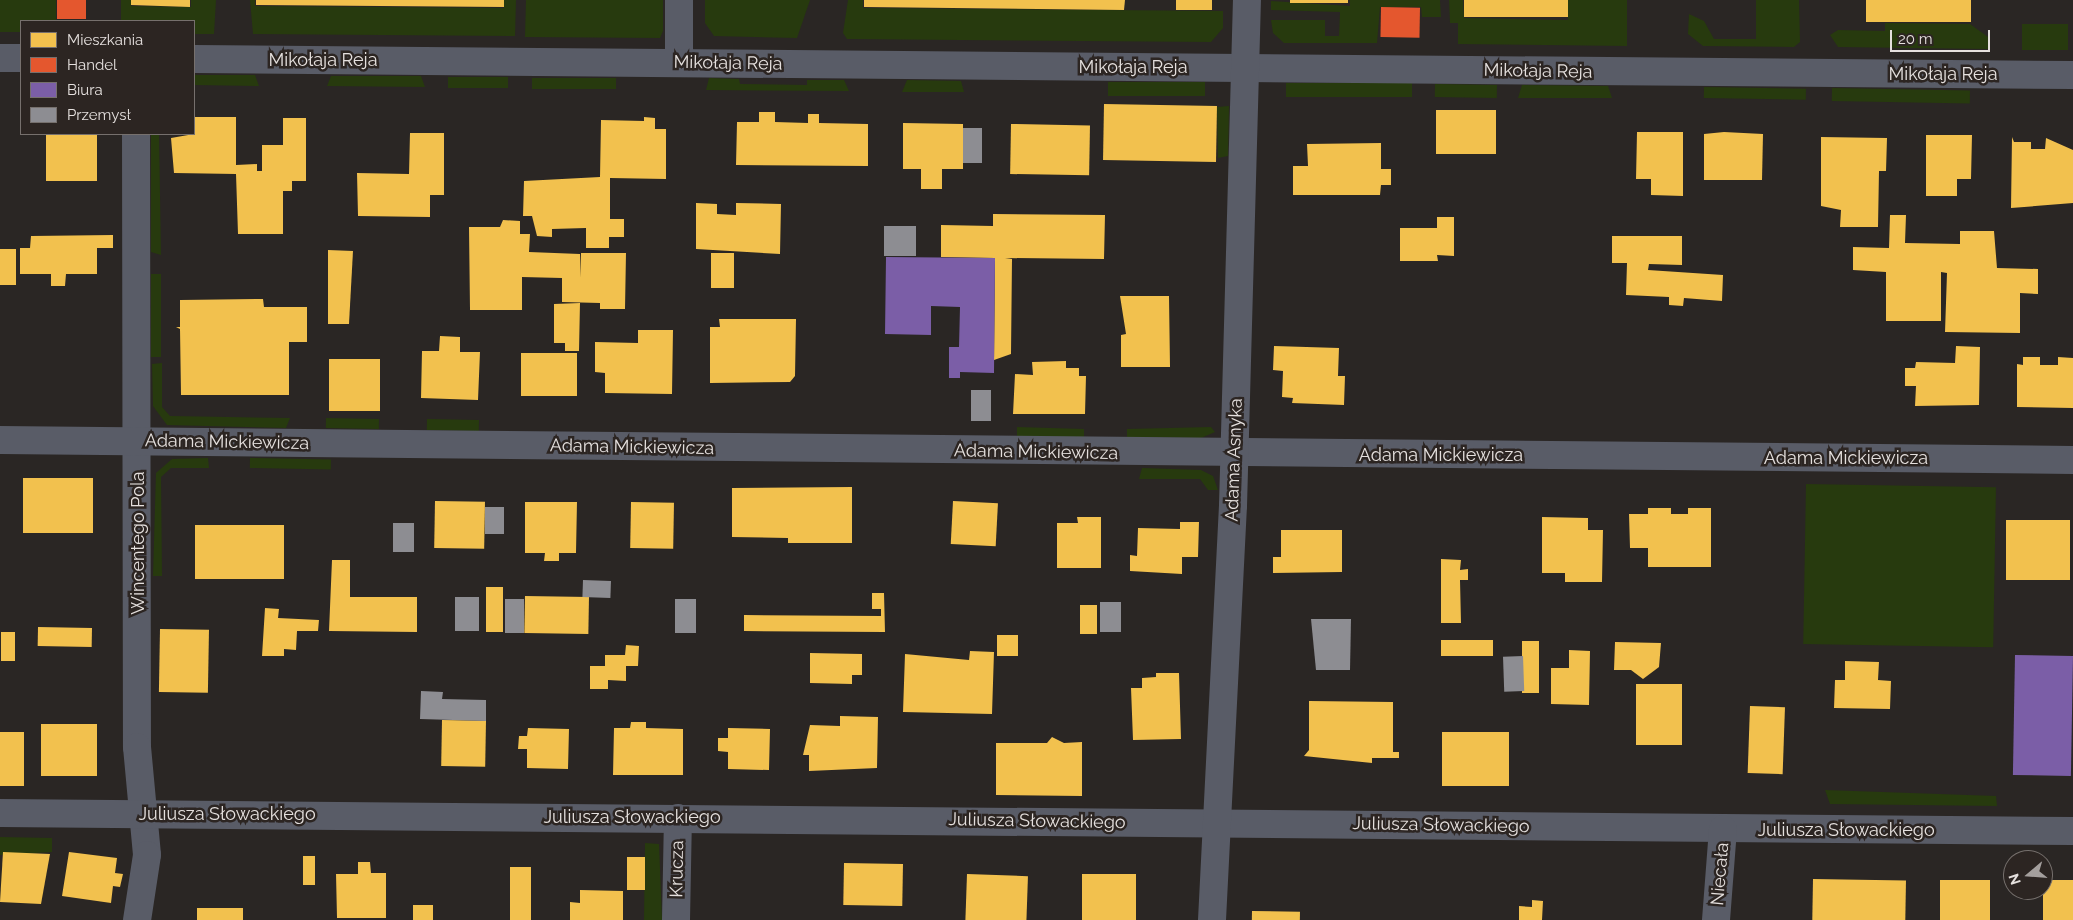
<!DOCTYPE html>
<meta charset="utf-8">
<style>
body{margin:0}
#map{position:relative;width:2073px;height:920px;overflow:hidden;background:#2a2624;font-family:Raleway,sans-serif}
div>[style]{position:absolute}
.green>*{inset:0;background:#273a0e;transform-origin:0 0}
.homes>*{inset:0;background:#f2c14e;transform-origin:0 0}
.shops>*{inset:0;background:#e4572e;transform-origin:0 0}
.offices>*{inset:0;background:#7b5ea7;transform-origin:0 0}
.industry>*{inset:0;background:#8d8d92;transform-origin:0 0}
.minor>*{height:28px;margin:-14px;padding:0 14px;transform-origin:14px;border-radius:14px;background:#595c67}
span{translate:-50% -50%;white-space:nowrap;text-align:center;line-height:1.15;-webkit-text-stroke:5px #2c2522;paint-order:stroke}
.street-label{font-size:18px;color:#e5e0de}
.legend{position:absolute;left:20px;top:20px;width:175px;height:115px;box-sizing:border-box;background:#2c2522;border:1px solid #76706d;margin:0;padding:6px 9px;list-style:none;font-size:15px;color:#e5e0de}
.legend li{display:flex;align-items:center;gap:10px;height:25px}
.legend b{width:25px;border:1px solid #76706d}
.north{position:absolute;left:2003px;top:850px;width:50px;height:50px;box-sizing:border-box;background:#2c2522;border:1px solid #76706d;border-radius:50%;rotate:252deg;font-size:14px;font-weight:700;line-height:20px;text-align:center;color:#e5e0de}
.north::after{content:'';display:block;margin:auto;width:18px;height:22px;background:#a49f9d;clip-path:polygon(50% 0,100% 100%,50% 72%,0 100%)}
.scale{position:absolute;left:1890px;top:30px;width:100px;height:22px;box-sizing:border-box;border:2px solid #e5e0de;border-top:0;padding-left:6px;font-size:15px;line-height:18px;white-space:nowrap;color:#e5e0de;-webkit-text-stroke:4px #2c2522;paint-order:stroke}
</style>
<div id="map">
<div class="green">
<i style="clip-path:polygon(0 0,56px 0,56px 21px,21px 21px,21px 32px,0 32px)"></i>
<i style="clip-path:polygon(121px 0,131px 0,131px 6px,191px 7px,191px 0,216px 0,214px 34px,194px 34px,194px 21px,121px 21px)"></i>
<i style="clip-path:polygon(250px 0,255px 0,255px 6px,504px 8px,504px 0,516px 0,515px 36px,253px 34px)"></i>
<i style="clip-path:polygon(526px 0,663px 0,663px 31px,660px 38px,525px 37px)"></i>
<i style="clip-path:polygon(705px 0,810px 0,797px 38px,714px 36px,705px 23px)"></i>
<i style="clip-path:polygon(848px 0,863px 0,863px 8px,1223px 11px,1223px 28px,1211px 42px,847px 39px,843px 33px)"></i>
<i style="clip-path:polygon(1350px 0,1440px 0,1441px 17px,1422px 17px,1421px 7px,1380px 7px,1377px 43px,1284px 43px,1273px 33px,1271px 20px,1325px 20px,1325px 36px,1339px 36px,1340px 12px,1271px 10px,1271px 1px,1350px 6px)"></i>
<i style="clip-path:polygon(1449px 0,1463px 0,1464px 18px,1568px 20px,1568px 0,1627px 0,1627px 46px,1458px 44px,1458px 23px,1450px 23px)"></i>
<i style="clip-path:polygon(1756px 0,1799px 0,1800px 42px,1794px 47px,1703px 46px,1688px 34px,1689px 14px,1704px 21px,1714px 39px,1756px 39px)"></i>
<i style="clip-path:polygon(1885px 23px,1970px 24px,1988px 37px,1988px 49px,1838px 47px,1830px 35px,1838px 30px,1885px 31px)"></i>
<i style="left:2022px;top:24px;width:46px;height:26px"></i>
<i style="clip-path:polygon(194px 75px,255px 75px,259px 86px,194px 85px)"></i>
<i style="clip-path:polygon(331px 76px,421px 76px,425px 87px,327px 86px)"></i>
<i style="left:448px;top:77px;width:60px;height:11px"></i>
<i style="left:532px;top:78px;width:84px;height:11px"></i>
<i style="clip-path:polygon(709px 78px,739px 79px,740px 84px,807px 85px,807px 80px,844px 80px,849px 91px,706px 90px)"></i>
<i style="clip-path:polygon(907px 80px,961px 81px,964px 92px,902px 92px)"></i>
<i style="left:1108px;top:82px;width:97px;height:14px"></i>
<i style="left:1286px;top:83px;width:126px;height:14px"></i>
<i style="left:1435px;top:84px;width:62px;height:13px;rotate:1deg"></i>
<i style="clip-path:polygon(1522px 85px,1608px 86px,1612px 98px,1518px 98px)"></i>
<i style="left:1704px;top:87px;width:102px;height:11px;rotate:1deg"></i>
<i style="left:1832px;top:88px;width:138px;height:13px;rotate:1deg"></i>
<i style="clip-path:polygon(1229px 106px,1228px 156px,1218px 158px,1217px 107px)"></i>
<i style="clip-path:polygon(151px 134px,159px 134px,161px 255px,151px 252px)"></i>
<i style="left:161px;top:274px;width:83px;height:10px;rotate:90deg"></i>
<i style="clip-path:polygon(162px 363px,162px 407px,170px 416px,290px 418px,286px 428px,167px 425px,153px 406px,152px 364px)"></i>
<i style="left:326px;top:418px;width:53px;height:10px;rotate:1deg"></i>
<i style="left:427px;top:419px;width:52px;height:11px;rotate:1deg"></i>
<i style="clip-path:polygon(1017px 427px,1084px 429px,1084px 437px,1017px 437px)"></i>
<i style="clip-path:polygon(1211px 427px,1215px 432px,1201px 438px,1127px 437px,1127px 429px)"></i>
<i style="clip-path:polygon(208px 458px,209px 468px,171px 468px,161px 477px,162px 576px,153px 576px,156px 473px,172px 459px)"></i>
<i style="left:250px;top:458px;width:81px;height:10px;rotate:1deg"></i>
<i style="clip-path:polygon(1142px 468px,1201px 470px,1213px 476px,1218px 490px,1208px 490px,1200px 479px,1139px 479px)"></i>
<i style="left:1806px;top:484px;width:190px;height:160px;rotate:1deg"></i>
<i style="clip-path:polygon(1825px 790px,1996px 796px,1997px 806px,1830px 804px)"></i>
<i style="clip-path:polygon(0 837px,52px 838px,52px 852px,0 855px)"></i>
<i style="clip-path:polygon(645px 843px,659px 844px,662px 920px,644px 920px)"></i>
</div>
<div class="homes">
<i style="clip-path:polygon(131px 0,190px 0,190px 7px,131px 5px)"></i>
<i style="clip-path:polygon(256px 0,504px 0,504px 7px,256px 5px)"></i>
<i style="clip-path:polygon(864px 0,1125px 0,1124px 10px,864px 7px)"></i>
<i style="left:1176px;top:0;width:36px;height:10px"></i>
<i style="left:1290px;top:0;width:58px;height:3px"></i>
<i style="left:1464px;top:0;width:104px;height:17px"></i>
<i style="left:1866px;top:0;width:105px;height:22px"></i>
<i style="left:1104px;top:104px;width:113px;height:56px;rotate:1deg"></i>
<i style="left:1496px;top:110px;width:44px;height:60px;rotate:90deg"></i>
<i style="clip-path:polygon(759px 112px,775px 112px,775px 122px,808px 123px,808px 114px,819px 114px,819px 123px,868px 124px,868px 166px,736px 165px,737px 122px,759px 122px)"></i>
<i style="clip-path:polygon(194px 117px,236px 117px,236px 165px,257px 164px,257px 171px,262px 171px,262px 145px,283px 145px,283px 118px,306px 118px,306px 181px,292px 181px,292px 191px,283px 191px,283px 234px,238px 234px,236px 174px,174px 173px,171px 138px,194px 134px)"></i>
<i style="clip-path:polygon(644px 117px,655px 118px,655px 129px,666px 129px,666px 179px,610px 178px,610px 219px,624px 219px,624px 237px,609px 237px,609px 248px,586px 248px,586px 228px,552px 229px,552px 237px,537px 236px,532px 216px,523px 216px,524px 181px,600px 177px,601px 120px,644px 121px)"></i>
<i style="clip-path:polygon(903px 123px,963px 124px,963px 169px,942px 169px,942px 189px,921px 189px,921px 169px,903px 169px)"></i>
<i style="left:1011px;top:124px;width:79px;height:50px;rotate:1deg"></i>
<i style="clip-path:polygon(1637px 132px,1683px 132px,1683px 196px,1651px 195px,1651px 179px,1636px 179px)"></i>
<i style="clip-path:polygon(1724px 132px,1763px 134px,1762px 180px,1704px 180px,1704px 134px)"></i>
<i style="clip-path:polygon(410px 133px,444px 133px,444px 195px,430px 195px,430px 217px,358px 216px,357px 173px,409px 174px)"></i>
<i style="left:46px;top:134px;width:51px;height:47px"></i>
<i style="clip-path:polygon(1926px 135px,1972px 135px,1971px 179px,1957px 179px,1957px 196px,1926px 196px)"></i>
<i style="clip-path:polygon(1821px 137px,1887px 138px,1886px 171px,1879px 171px,1878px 227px,1840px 227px,1841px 210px,1821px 206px)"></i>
<i style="clip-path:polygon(2012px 137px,2014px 142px,2031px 142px,2031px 149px,2045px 149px,2046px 138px,2073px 150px,2073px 203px,2011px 208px)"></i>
<i style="clip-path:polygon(1381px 143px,1381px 169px,1391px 169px,1391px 185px,1381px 185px,1380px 195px,1293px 195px,1293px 166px,1308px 166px,1307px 144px)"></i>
<i style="clip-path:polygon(696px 203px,717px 204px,717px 214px,736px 215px,736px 203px,781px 204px,780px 254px,696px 249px)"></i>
<i style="clip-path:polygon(993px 214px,1105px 215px,1104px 259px,1005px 258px,1012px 259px,1011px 354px,994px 360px,995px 258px,941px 257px,941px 225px,993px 226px)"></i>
<i style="clip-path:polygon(1890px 215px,1906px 215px,1905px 243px,1960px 244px,1960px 231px,1994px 231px,1997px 268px,2038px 269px,2038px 294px,2020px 293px,2020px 333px,1945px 332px,1947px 273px,1941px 272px,1941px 321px,1886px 321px,1886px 272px,1853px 270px,1853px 247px,1889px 248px)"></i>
<i style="clip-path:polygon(1437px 217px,1454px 217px,1454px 256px,1437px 255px,1438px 261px,1400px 261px,1400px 228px,1437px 228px)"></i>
<i style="clip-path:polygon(503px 220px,520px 221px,520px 234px,530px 234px,529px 252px,580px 254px,580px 278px,581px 253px,626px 253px,625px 309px,600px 309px,600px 303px,562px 302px,562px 278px,522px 277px,522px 310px,470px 310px,469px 227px,500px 227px)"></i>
<i style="clip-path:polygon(113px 235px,113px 248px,97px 248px,97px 274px,66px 274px,65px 286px,51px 286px,51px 274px,20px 274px,20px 248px,30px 248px,31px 236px)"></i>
<i style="clip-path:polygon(1612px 236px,1682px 236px,1682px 265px,1649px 264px,1648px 270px,1723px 275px,1722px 301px,1684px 298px,1683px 306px,1669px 305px,1669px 297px,1626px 295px,1627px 263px,1612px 263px)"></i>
<i style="left:0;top:249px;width:16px;height:36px"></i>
<i style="clip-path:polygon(328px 250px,353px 251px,349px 324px,328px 324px)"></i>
<i style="left:711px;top:253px;width:23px;height:35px"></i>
<i style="clip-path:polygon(1120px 296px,1169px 296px,1170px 367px,1121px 367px,1121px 335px,1126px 334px)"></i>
<i style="clip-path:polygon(263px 299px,264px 307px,307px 307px,307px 342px,289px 342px,289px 395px,181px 395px,180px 329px,176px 327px,180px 327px,180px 300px)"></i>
<i style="clip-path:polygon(580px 303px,579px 351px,565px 351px,565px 343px,554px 343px,554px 304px)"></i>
<i style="clip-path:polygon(719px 319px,796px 319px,795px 376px,790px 382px,710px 383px,710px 327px,720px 327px)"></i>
<i style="clip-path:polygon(638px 330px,673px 330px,672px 394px,605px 393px,605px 373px,595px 372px,595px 342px,638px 343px)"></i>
<i style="clip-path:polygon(440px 336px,460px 337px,460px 352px,480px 352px,478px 400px,421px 398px,422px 351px,439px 351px)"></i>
<i style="clip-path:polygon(1274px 346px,1339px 348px,1338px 376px,1345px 376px,1344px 405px,1292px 403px,1293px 398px,1282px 397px,1283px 371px,1273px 370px)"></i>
<i style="clip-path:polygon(1956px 346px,1980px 347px,1979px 405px,1915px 406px,1916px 386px,1905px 386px,1905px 368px,1915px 368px,1916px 362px,1955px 363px)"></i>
<i style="left:521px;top:353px;width:56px;height:43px"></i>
<i style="clip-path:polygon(2023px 357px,2040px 357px,2040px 365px,2058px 365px,2058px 357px,2073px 358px,2073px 408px,2017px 407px,2017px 364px,2023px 365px)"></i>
<i style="left:380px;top:359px;width:52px;height:51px;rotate:90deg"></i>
<i style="clip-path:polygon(1066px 361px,1066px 368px,1079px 368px,1079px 376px,1086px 376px,1085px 414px,1013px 414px,1015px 374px,1033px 375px,1032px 362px)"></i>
<i style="left:23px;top:478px;width:70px;height:55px"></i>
<i style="clip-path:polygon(852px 487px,852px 543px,788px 543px,788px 538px,732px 537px,732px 488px)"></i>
<i style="left:435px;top:501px;width:50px;height:47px;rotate:1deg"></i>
<i style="left:953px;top:501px;width:45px;height:43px;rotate:3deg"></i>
<i style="clip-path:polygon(525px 502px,577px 502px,576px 553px,559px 553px,559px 561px,544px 561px,545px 553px,525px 553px)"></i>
<i style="left:631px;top:502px;width:43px;height:46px;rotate:1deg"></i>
<i style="clip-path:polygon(1648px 508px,1671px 508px,1671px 514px,1688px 514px,1688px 508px,1711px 508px,1711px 567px,1648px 567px,1648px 548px,1630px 548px,1629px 514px,1648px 514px)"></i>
<i style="clip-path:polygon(1077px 517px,1101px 517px,1101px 568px,1057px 568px,1057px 523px,1078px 523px)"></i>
<i style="clip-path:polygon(1542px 517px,1588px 518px,1588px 530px,1603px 530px,1602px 582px,1565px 582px,1565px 573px,1542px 573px)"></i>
<i style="left:2006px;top:520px;width:64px;height:60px"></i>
<i style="clip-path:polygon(1180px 522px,1199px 522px,1198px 557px,1182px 557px,1182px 574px,1130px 571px,1130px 555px,1137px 556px,1138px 528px,1180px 529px)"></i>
<i style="left:195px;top:525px;width:89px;height:54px"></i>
<i style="clip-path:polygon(1281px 530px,1342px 530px,1342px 572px,1273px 573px,1273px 557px,1281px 557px)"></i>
<i style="clip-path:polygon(1441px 559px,1461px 560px,1460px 570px,1468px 569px,1468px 580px,1460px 580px,1461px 623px,1441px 623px)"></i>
<i style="clip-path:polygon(332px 560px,350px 560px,350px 597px,417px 597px,417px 632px,329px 631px)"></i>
<i style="left:486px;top:587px;width:17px;height:45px"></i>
<i style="clip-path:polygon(872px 593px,884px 593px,885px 632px,744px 631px,744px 615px,881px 616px,881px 609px,872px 609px)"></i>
<i style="left:525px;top:596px;width:64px;height:37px;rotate:1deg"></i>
<i style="left:1080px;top:605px;width:17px;height:29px"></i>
<i style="clip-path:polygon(265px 608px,279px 609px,278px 618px,319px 620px,318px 631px,297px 631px,296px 650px,284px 649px,284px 656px,262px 656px)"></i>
<i style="left:38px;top:627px;width:54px;height:19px;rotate:1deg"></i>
<i style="left:160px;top:629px;width:49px;height:63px;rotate:1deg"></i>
<i style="left:1px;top:632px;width:14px;height:29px"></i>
<i style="left:997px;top:635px;width:21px;height:21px"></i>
<i style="left:1441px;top:640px;width:52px;height:16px"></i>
<i style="left:1522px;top:641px;width:17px;height:52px"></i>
<i style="clip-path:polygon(1615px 642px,1661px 643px,1659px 667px,1643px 679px,1631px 670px,1614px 670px)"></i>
<i style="clip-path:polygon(626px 645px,639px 646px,638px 666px,626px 666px,626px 681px,608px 680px,608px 689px,590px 689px,590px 666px,605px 666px,605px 655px,625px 655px)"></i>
<i style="clip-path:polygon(1569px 650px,1590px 651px,1589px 705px,1551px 704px,1551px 668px,1569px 668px)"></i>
<i style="clip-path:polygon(970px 651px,994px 652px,992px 714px,903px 712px,905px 654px,969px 660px)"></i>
<i style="clip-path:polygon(810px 653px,862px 654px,862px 675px,852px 675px,852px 684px,810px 683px)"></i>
<i style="clip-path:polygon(1845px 661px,1879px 662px,1878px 680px,1891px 681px,1890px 709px,1834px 708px,1835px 680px,1845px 680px)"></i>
<i style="clip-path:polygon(1156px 673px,1179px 673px,1181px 739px,1133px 740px,1131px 688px,1142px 688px,1142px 678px,1156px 677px)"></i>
<i style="left:1636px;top:684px;width:46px;height:61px"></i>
<i style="clip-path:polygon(1309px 701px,1393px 702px,1393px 752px,1399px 752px,1399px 758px,1372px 758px,1372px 763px,1304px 756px,1309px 750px)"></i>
<i style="left:1750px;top:706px;width:35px;height:67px;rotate:2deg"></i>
<i style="clip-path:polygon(840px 716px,878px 717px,877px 768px,809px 771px,809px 755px,803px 755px,810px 725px,840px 726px)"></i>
<i style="left:442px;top:720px;width:44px;height:46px;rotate:1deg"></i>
<i style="clip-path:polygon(631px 722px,646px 722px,646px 728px,683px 729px,683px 775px,613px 775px,614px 728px,630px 728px)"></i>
<i style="left:41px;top:724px;width:56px;height:52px"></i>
<i style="clip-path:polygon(528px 728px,569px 729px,568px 769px,527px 768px,527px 749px,518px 749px,519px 736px,527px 736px)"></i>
<i style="clip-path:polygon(728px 728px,770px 729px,769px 770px,728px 769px,728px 752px,718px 751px,718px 738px,728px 738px)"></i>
<i style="left:0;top:732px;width:24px;height:54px"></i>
<i style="left:1509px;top:732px;width:54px;height:67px;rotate:90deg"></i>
<i style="clip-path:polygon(1052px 737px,1064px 743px,1082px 742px,1082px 796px,996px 795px,996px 743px,1047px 743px)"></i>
<i style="clip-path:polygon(3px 852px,50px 854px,41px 904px,0 902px)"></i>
<i style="clip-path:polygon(69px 852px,117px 858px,115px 873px,123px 874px,120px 887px,113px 886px,111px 903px,62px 896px)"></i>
<i style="left:303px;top:856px;width:12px;height:29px"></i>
<i style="left:627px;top:857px;width:18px;height:33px"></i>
<i style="clip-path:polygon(358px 862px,370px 862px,371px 873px,386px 873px,386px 918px,337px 918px,336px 874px,358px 874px)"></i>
<i style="left:844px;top:863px;width:59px;height:42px;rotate:1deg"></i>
<i style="left:510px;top:867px;width:21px;height:53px"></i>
<i style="left:967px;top:874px;width:61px;height:46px;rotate:2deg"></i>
<i style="left:1082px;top:874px;width:54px;height:46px"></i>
<i style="left:1813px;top:879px;width:93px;height:41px;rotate:1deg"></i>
<i style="left:1940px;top:880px;width:50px;height:40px"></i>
<i style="left:2043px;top:880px;width:30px;height:40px"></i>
<i style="clip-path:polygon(580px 890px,623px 891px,623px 920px,570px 920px,570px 902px,580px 903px)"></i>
<i style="clip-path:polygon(1532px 900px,1543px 901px,1542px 920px,1519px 920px,1519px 906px,1532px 907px)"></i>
<i style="left:413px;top:905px;width:20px;height:15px"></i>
<i style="left:243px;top:908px;width:12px;height:46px;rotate:90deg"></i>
<i style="left:1252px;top:911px;width:48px;height:9px;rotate:1deg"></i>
</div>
<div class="shops">
<i style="left:57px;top:0;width:29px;height:19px"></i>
<i style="left:1381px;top:7px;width:39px;height:30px;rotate:1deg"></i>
</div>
<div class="offices">
<i style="clip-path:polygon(886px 257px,995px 258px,994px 373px,960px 372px,960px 378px,949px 378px,949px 347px,959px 347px,960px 307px,931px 306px,931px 335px,885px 334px)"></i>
<i style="left:2015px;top:655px;width:58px;height:120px;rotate:1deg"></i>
</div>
<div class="industry">
<i style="left:963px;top:128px;width:19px;height:35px"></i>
<i style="left:884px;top:226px;width:32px;height:30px"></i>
<i style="left:971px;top:390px;width:20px;height:31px"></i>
<i style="left:485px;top:507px;width:19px;height:27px"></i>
<i style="left:393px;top:523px;width:21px;height:29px"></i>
<i style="left:583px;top:580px;width:28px;height:17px;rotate:2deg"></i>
<i style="left:455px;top:597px;width:24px;height:34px"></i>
<i style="left:505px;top:599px;width:19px;height:34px"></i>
<i style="left:675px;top:599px;width:21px;height:34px"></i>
<i style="left:1100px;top:602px;width:21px;height:30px"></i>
<i style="clip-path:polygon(1311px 619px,1351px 619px,1350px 670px,1316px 670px)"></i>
<i style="left:1523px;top:656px;width:35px;height:20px;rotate:88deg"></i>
<i style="clip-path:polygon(421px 691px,443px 692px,442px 699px,486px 700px,486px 721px,420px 719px)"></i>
</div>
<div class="minor">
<i style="left:679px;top:0;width:62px;rotate:90deg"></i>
<i style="left:0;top:58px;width:21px"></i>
<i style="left:194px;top:59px;width:1879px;rotate:0.49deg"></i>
<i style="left:136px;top:134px;width:613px;rotate:89.91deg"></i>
<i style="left:137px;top:747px;width:108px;rotate:84.7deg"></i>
<i style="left:147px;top:855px;width:66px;rotate:98.7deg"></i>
<i style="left:0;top:440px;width:2073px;rotate:0.55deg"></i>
<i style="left:0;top:813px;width:2073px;rotate:0.5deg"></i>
<i style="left:676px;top:920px;width:102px;rotate:-88.9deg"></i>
<i style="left:1212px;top:920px;width:415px;rotate:-87.1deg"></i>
<i style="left:1233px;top:506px;width:506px;rotate:-88.42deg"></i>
<i style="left:1716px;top:920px;width:91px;rotate:-85.6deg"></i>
</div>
<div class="street-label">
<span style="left:323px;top:60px">Mikołaja Reja</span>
<span style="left:728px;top:63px;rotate:1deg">Mikołaja Reja</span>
<span style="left:1133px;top:67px">Mikołaja Reja</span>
<span style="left:1538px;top:71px;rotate:1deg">Mikołaja Reja</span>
<span style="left:1943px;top:74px">Mikołaja Reja</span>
<span style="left:227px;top:442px;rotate:1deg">Adama Mickiewicza</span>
<span style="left:632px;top:447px;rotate:1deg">Adama Mickiewicza</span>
<span style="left:1036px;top:452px;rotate:1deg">Adama Mickiewicza</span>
<span style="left:1441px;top:455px">Adama Mickiewicza</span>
<span style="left:1846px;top:458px">Adama Mickiewicza</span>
<span style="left:1234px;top:460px;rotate:-88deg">Adama Asnyka</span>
<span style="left:138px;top:543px;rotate:-90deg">Wincentego Pola</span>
<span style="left:227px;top:814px">Juliusza Słowackiego</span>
<span style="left:632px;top:817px">Juliusza Słowackiego</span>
<span style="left:1037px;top:821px;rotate:1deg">Juliusza Słowackiego</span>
<span style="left:1441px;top:825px;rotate:1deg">Juliusza Słowackiego</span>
<span style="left:1846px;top:830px">Juliusza Słowackiego</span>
<span style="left:677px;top:869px;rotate:-89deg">Krucza</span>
<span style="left:1720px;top:874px;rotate:-85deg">Niecała</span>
</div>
<ul class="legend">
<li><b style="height:14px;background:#f2c14e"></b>Mieszkania</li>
<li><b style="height:14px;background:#e4572e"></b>Handel</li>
<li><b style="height:14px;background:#7b5ea7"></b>Biura</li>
<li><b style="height:14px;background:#8d8d92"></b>Przemysł</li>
</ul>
<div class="north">N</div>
<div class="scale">20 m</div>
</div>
